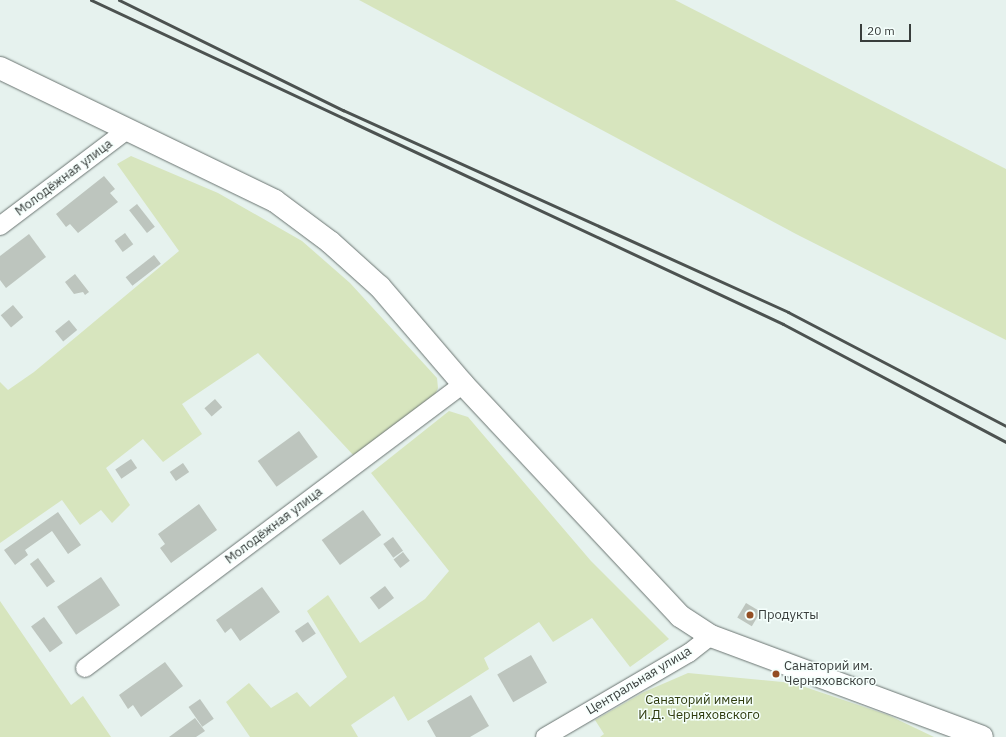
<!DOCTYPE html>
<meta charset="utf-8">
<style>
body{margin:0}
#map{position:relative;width:1006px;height:737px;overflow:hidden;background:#e6f2ee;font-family:"IBM Plex Sans",sans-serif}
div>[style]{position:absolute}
.green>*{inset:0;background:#d7e5be}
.building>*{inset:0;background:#bdc5be;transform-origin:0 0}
.roads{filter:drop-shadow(0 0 1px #6a7471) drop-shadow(0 0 1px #6a7471)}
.minor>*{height:18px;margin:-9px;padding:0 9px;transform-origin:9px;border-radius:9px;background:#fff}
.major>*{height:22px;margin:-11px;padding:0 11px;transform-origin:11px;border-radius:11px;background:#fff}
.rail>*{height:3px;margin:-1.5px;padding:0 1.5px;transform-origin:1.5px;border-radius:1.5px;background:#4c5250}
.dots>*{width:11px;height:11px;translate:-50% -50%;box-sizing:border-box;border:2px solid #f5fffc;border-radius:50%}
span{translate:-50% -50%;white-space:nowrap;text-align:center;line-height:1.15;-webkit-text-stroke:3px #f5fffc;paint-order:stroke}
.street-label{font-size:13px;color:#393e3c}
.poi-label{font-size:13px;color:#393e3c}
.left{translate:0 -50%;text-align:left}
.park-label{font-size:13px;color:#2e3b0d}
.scale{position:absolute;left:860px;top:24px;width:51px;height:18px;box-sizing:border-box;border:2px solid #393e3c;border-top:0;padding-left:5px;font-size:12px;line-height:14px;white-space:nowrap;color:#393e3c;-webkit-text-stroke:3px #f5fffc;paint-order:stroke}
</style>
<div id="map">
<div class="green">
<i style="clip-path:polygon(359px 0,675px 0,1006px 169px,1006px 340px,796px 234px)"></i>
<i style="clip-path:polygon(131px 156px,218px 193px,302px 241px,350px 283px,437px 378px,438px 388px,434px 397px,355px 457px,258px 353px,182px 404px,202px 434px,163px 462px,143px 439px,106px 468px,130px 505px,112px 523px,101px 510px,80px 525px,62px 500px,0 543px,0 382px,8px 390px,34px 372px,179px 251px,117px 164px)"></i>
<i style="clip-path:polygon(449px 411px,468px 417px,591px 561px,669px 639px,630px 667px,592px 618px,553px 642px,539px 622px,484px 658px,489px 669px,408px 721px,394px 696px,351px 725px,358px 737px,250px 737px,226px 702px,249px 683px,271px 708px,297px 692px,310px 707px,347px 677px,307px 611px,328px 595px,360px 643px,425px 599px,449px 571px,371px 473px)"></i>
<i style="clip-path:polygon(0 601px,71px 705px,83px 696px,111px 737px,0 737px)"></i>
<i style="clip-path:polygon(688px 673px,793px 683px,888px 715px,934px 737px,600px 737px,604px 734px,595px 720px,644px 692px)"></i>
</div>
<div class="building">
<i style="clip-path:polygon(104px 176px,115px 189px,110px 193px,118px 202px,78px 233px,70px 224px,66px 227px,56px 214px)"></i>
<i style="left:137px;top:204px;width:29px;height:10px;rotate:52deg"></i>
<i style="left:125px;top:233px;width:14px;height:13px;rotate:54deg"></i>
<i style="clip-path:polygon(29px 234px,46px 257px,6px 288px,0 280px,0 256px)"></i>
<i style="left:154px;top:255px;width:11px;height:36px;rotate:52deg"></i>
<i style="clip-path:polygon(75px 274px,89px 292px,85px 295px,83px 292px,74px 294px,65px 282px)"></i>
<i style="left:13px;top:305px;width:16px;height:16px;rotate:50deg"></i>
<i style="left:69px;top:320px;width:13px;height:18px;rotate:51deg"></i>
<i style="left:215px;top:399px;width:11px;height:14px;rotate:49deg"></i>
<i style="left:299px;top:431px;width:32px;height:51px;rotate:54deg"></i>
<i style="left:131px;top:459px;width:11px;height:19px;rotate:56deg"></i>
<i style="left:183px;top:463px;width:11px;height:16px;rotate:56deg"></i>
<i style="clip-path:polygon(199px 504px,217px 530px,171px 563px,160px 548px,165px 544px,158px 534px)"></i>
<i style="left:363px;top:510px;width:31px;height:51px;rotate:54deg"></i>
<i style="clip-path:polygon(58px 512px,81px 545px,68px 554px,52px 531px,25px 550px,28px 555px,15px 565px,4px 550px)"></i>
<i style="left:393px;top:537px;width:17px;height:12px;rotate:54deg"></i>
<i style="left:403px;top:552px;width:11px;height:12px;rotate:52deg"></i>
<i style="left:38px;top:558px;width:29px;height:10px;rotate:54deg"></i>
<i style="left:101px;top:577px;width:34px;height:53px;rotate:56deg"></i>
<i style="left:385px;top:586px;width:15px;height:19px;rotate:53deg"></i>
<i style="clip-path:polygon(262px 587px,280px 612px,240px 641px,231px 628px,225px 633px,216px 620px)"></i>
<i style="left:746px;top:603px;width:17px;height:17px;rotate:31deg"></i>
<i style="left:44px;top:617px;width:32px;height:16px;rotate:54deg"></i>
<i style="left:308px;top:622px;width:14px;height:16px;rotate:56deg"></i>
<i style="left:531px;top:655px;width:32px;height:39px;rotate:60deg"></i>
<i style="clip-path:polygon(165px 662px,183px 686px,141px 717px,133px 705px,128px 709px,119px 695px)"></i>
<i style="clip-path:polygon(471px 695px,489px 726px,470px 737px,436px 737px,427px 721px)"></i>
<i style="left:200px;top:699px;width:24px;height:14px;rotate:55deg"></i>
<i style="clip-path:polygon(195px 718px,205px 731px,196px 737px,169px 737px)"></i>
</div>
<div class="roads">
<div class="minor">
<i style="left:0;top:226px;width:159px;rotate:-37.1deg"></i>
<i style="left:85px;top:668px;width:473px;rotate:-36.9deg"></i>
<i style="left:545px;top:737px;width:167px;rotate:-30.3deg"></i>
<i style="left:689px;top:653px;width:28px;rotate:-38deg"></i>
</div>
<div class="major">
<i style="left:0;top:68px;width:305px;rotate:25.8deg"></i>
<i style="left:275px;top:201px;width:69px;rotate:36.7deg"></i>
<i style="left:330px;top:242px;width:67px;rotate:42deg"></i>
<i style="left:380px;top:287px;width:128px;rotate:49.4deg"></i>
<i style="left:463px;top:384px;width:318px;rotate:46.9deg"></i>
<i style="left:680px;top:616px;width:37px;rotate:33deg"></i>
<i style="left:711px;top:636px;width:289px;rotate:20.4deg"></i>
</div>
</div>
<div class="rail">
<i style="left:91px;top:0;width:764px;rotate:25.09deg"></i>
<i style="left:783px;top:324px;width:252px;rotate:27.9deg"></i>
<i style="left:119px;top:0;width:250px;rotate:26.2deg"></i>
<i style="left:343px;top:110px;width:489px;rotate:24.4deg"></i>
<i style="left:788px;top:312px;width:246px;rotate:27.6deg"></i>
</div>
<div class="dots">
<i style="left:750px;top:615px;background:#944e24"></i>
<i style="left:776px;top:674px;background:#944e24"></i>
</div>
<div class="street-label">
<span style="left:64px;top:178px;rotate:-37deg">Молодёжная улица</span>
<span style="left:274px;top:526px;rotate:-37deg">Молодёжная улица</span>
<span style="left:639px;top:681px;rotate:-31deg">Центральная улица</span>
</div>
<div class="poi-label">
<span class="left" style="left:758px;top:615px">Продукты</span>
<span class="left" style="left:784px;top:674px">Санаторий им.<br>Черняховского</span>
</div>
<div class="park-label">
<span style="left:699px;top:708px">Санаторий имени<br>И.Д. Черняховского</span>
</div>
<div class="scale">20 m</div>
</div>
